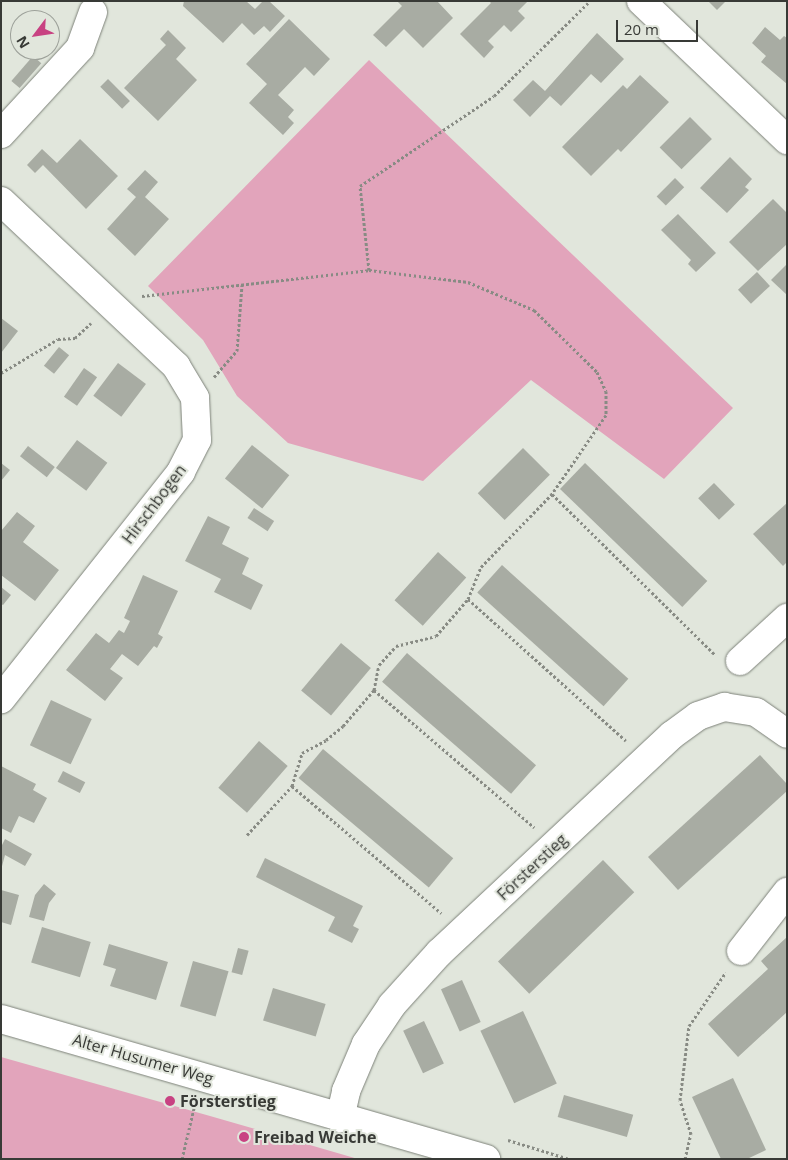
<!DOCTYPE html>
<meta charset="utf-8">
<style>
body{margin:0}
#map{position:relative;width:788px;height:1160px;overflow:hidden;background:#e1e6dc;font-family:"Open Sans",sans-serif}
div>[style]{position:absolute}
.green>*{inset:0;background:#e2a4bb}
.building>*{inset:0;background:#a8aca3;transform-origin:0 0}
.path>*{height:3px;margin-top:-1.5px;transform-origin:0;background:repeating-linear-gradient(90deg,#888b84 0 2.5px,transparent 0 5px)}
.roads{filter:drop-shadow(0 0 1px #7d8279) drop-shadow(0 0 1px #7d8279)}
.minor>*{height:28px;margin:-14px;padding:0 14px;transform-origin:14px;border-radius:14px;background:#fff}
.dots>*{width:14px;height:14px;translate:-50% -50%;box-sizing:border-box;border:2px solid #e1e6dc;border-radius:50%}
span{translate:-50% -50%;white-space:nowrap;text-align:center;line-height:1.15;-webkit-text-stroke:4px #e1e6dc;paint-order:stroke}
.street-label{font-size:16px;color:#383a36}
.poi-label{font-size:16px;color:#383a36;font-weight:700}
.left{translate:0 -50%;text-align:left}
.frame{position:absolute;inset:0;border:2px solid #383a36;pointer-events:none}
.north{position:absolute;left:10px;top:10px;width:50px;height:50px;box-sizing:border-box;background:#e1e6dc;border:1px solid #9da19a;border-radius:50%;rotate:239deg;font-size:14px;font-weight:700;line-height:20px;text-align:center;color:#383a36}
.north::after{content:'';display:block;margin:auto;width:18px;height:22px;background:#c84282;clip-path:polygon(50% 0,100% 100%,50% 72%,0 100%)}
.scale{position:absolute;left:616px;top:20px;width:82px;height:22px;box-sizing:border-box;border:2px solid #383a36;border-top:0;padding-left:6px;font-size:15px;line-height:18px;white-space:nowrap;color:#383a36;-webkit-text-stroke:4px #e1e6dc;paint-order:stroke}
</style>
<div id="map">
<div class="green">
<i style="clip-path:polygon(369px 60px,733px 408px,664px 479px,531px 380px,423px 481px,288px 443px,237px 396px,203px 340px,148px 286px)"></i>
<i style="clip-path:polygon(1px 1057px,210px 1116px,358px 1159px,1px 1159px)"></i>
</div>
<div class="building">
<i style="clip-path:polygon(184px 1px,246px 1px,255px 9px,263px 1px,269px 1px,285px 16px,270px 32px,264px 26px,254px 35px,242px 23px,223px 43px,183px 6px)"></i>
<i style="clip-path:polygon(397px 1px,437px 1px,453px 18px,423px 48px,404px 29px,386px 47px,373px 35px,402px 6px)"></i>
<i style="clip-path:polygon(489px 1px,528px 1px,518px 11px,525px 18px,511px 32px,504px 25px,488px 41px,494px 47px,484px 58px,460px 34px,491px 3px)"></i>
<i style="clip-path:polygon(708px 1px,726px 1px,717px 10px)"></i>
<i style="clip-path:polygon(289px 19px,330px 59px,314px 76px,305px 67px,278px 95px,294px 110px,288px 117px,294px 123px,283px 135px,249px 103px,267px 84px,246px 64px)"></i>
<i style="clip-path:polygon(765px 27px,780px 40px,784px 36px,787px 38px,787px 84px,761px 62px,766px 56px,752px 43px)"></i>
<i style="clip-path:polygon(168px 30px,186px 48px,176px 59px,197px 80px,158px 121px,124px 88px,166px 45px,160px 39px)"></i>
<i style="clip-path:polygon(597px 33px,624px 59px,601px 83px,591px 74px,561px 106px,550px 96px,530px 117px,513px 100px,533px 80px,545px 91px)"></i>
<i style="left:33px;top:56px;width:11px;height:33px;rotate:41deg"></i>
<i style="clip-path:polygon(640px 75px,669px 102px,621px 152px,618px 149px,591px 176px,562px 147px,623px 85px,627px 89px)"></i>
<i style="left:108px;top:79px;width:31px;height:11px;rotate:45deg"></i>
<i style="left:690px;top:117px;width:31px;height:43px;rotate:45deg"></i>
<i style="clip-path:polygon(80px 139px,118px 176px,86px 209px,43px 165px,35px 173px,27px 165px,42px 149px,57px 163px)"></i>
<i style="clip-path:polygon(730px 157px,752px 179px,745px 187px,749px 190px,727px 213px,700px 188px)"></i>
<i style="clip-path:polygon(145px 170px,158px 182px,145px 197px,169px 219px,135px 256px,107px 229px,136px 197px,127px 189px)"></i>
<i style="left:675px;top:178px;width:13px;height:26px;rotate:45deg"></i>
<i style="clip-path:polygon(773px 199px,787px 213px,787px 244px,758px 271px,729px 242px)"></i>
<i style="clip-path:polygon(678px 214px,716px 253px,696px 272px,688px 264px,691px 260px,661px 230px)"></i>
<i style="clip-path:polygon(787px 264px,787px 295px,771px 280px)"></i>
<i style="left:757px;top:272px;width:19px;height:26px;rotate:47deg"></i>
<i style="clip-path:polygon(1px 318px,18px 331px,1px 353px)"></i>
<i style="left:59px;top:347px;width:13px;height:24px;rotate:39deg"></i>
<i style="left:118px;top:363px;width:35px;height:41px;rotate:37deg"></i>
<i style="left:84px;top:368px;width:16px;height:35px;rotate:35deg"></i>
<i style="left:77px;top:440px;width:38px;height:35px;rotate:37deg"></i>
<i style="left:252px;top:445px;width:48px;height:43px;rotate:39deg"></i>
<i style="left:28px;top:446px;width:34px;height:13px;rotate:38deg"></i>
<i style="left:523px;top:448px;width:38px;height:64px;rotate:45deg"></i>
<i style="clip-path:polygon(1px 463px,10px 470px,1px 481px)"></i>
<i style="left:585px;top:463px;width:170px;height:36px;rotate:44deg"></i>
<i style="left:714px;top:483px;width:30px;height:22px;rotate:46deg"></i>
<i style="clip-path:polygon(787px 503px,787px 562px,783px 566px,753px 534px)"></i>
<i style="left:254px;top:508px;width:24px;height:12px;rotate:33deg"></i>
<i style="clip-path:polygon(17px 512px,35px 526px,23px 542px,59px 570px,35px 601px,1px 575px,1px 531px)"></i>
<i style="clip-path:polygon(208px 516px,230px 527px,222px 544px,249px 558px,242px 574px,263px 585px,251px 610px,214px 592px,221px 579px,185px 561px)"></i>
<i style="left:438px;top:552px;width:38px;height:65px;rotate:42deg"></i>
<i style="left:502px;top:565px;width:170px;height:37px;rotate:42deg"></i>
<i style="clip-path:polygon(143px 575px,178px 591px,158px 634px,163px 637px,157px 648px,154px 646px,138px 666px,122px 654px,110px 669px,123px 678px,105px 701px,66px 670px,96px 633px,109px 643px,119px 630px,124px 633px,130px 621px,124px 618px)"></i>
<i style="clip-path:polygon(1px 587px,11px 595px,3px 605px,1px 604px)"></i>
<i style="left:341px;top:643px;width:39px;height:62px;rotate:40deg"></i>
<i style="left:407px;top:653px;width:171px;height:38px;rotate:41deg"></i>
<i style="left:51px;top:700px;width:45px;height:50px;rotate:25deg"></i>
<i style="left:259px;top:741px;width:38px;height:62px;rotate:41deg"></i>
<i style="left:323px;top:749px;width:170px;height:38px;rotate:40deg"></i>
<i style="clip-path:polygon(760px 755px,787px 784px,787px 791px,678px 890px,648px 857px)"></i>
<i style="clip-path:polygon(1px 766px,36px 784px,33px 790px,47px 798px,34px 823px,19px 816px,11px 833px,1px 828px)"></i>
<i style="left:63px;top:771px;width:25px;height:12px;rotate:27deg"></i>
<i style="clip-path:polygon(5px 839px,32px 854px,25px 866px,5px 855px,1px 870px,1px 847px)"></i>
<i style="clip-path:polygon(265px 858px,363px 906px,353px 926px,359px 929px,352px 943px,328px 931px,335px 917px,256px 877px)"></i>
<i style="left:603px;top:860px;width:45px;height:146px;rotate:46deg"></i>
<i style="clip-path:polygon(44px 884px,56px 894px,49px 903px,44px 921px,29px 917px,35px 895px)"></i>
<i style="clip-path:polygon(1px 890px,19px 895px,11px 925px,1px 922px)"></i>
<i style="left:42px;top:927px;width:51px;height:37px;rotate:17deg"></i>
<i style="clip-path:polygon(787px 937px,787px 1012px,738px 1057px,708px 1024px,768px 969px,761px 961px)"></i>
<i style="clip-path:polygon(109px 944px,168px 962px,156px 1000px,110px 986px,116px 969px,103px 965px)"></i>
<i style="left:238px;top:948px;width:11px;height:25px;rotate:15deg"></i>
<i style="left:193px;top:961px;width:37px;height:47px;rotate:16deg"></i>
<i style="left:462px;top:980px;width:46px;height:23px;rotate:66deg"></i>
<i style="left:273px;top:988px;width:55px;height:34px;rotate:17deg"></i>
<i style="left:523px;top:1011px;width:80px;height:47px;rotate:65deg"></i>
<i style="left:424px;top:1021px;width:47px;height:23px;rotate:65deg"></i>
<i style="clip-path:polygon(733px 1078px,766px 1150px,747px 1159px,721px 1159px,692px 1097px)"></i>
<i style="left:564px;top:1095px;width:72px;height:23px;rotate:16deg"></i>
</div>
<div class="path">
<i style="left:369px;top:270px;width:84px;rotate:-96.1deg"></i>
<i style="left:360px;top:186px;width:161px;rotate:-33.9deg"></i>
<i style="left:494px;top:96px;width:135px;rotate:-44.7deg"></i>
<i style="left:142px;top:296px;width:228px;rotate:-6.5deg"></i>
<i style="left:369px;top:270px;width:100px;rotate:6.9deg"></i>
<i style="left:468px;top:282px;width:72px;rotate:23deg"></i>
<i style="left:534px;top:310px;width:88px;rotate:44.5deg"></i>
<i style="left:597px;top:372px;width:21px;rotate:65deg"></i>
<i style="left:606px;top:391px;width:24px;rotate:90deg"></i>
<i style="left:606px;top:415px;width:96px;rotate:124.4deg"></i>
<i style="left:1px;top:373px;width:66px;rotate:-30.8deg"></i>
<i style="left:58px;top:339px;width:17px;rotate:-3deg"></i>
<i style="left:75px;top:338px;width:22px;rotate:-43deg"></i>
<i style="left:214px;top:377px;width:35px;rotate:-49deg"></i>
<i style="left:237px;top:351px;width:66px;rotate:-85.7deg"></i>
<i style="left:468px;top:599px;width:212px;rotate:41.9deg"></i>
<i style="left:374px;top:690px;width:211px;rotate:40.6deg"></i>
<i style="left:292px;top:786px;width:196px;rotate:40.4deg"></i>
<i style="left:247px;top:835px;width:67px;rotate:-47.4deg"></i>
<i style="left:292px;top:786px;width:34px;rotate:-73deg"></i>
<i style="left:302px;top:753px;width:27px;rotate:-28deg"></i>
<i style="left:326px;top:740px;width:22px;rotate:-39deg"></i>
<i style="left:343px;top:726px;width:48px;rotate:-49.3deg"></i>
<i style="left:374px;top:690px;width:25px;rotate:-79deg"></i>
<i style="left:379px;top:665px;width:25px;rotate:-48deg"></i>
<i style="left:396px;top:646px;width:41px;rotate:-14deg"></i>
<i style="left:436px;top:636px;width:49px;rotate:-49.1deg"></i>
<i style="left:468px;top:599px;width:35px;rotate:-68deg"></i>
<i style="left:481px;top:567px;width:102px;rotate:-45.8deg"></i>
<i style="left:552px;top:494px;width:229px;rotate:44.6deg"></i>
<i style="left:508px;top:1140px;width:64px;rotate:17.3deg"></i>
<i style="left:182px;top:1159px;width:57px;rotate:-76.7deg"></i>
<i style="left:685px;top:1159px;width:26px;rotate:-77deg"></i>
<i style="left:691px;top:1134px;width:36px;rotate:-108deg"></i>
<i style="left:680px;top:1100px;width:75px;rotate:-83.1deg"></i>
<i style="left:689px;top:1026px;width:65px;rotate:-55.6deg"></i>
</div>
<div class="roads">
<div class="minor">
<i style="left:641px;top:1px;width:202px;rotate:43.6deg"></i>
<i style="left:1px;top:134px;width:117px;rotate:-47.4deg"></i>
<i style="left:80px;top:48px;width:38px;rotate:-70deg"></i>
<i style="left:1px;top:201px;width:241px;rotate:43.3deg"></i>
<i style="left:176px;top:366px;width:37px;rotate:59deg"></i>
<i style="left:195px;top:398px;width:42px;rotate:87.3deg"></i>
<i style="left:197px;top:440px;width:36px;rotate:117deg"></i>
<i style="left:181px;top:472px;width:290px;rotate:128.4deg"></i>
<i style="left:740px;top:661px;width:64px;rotate:-42.5deg"></i>
<i style="left:741px;top:951px;width:75px;rotate:-52.1deg"></i>
<i style="left:1px;top:1019px;width:505px;rotate:16.1deg"></i>
<i style="left:340px;top:1118px;width:28px;rotate:-77deg"></i>
<i style="left:346px;top:1091px;width:51px;rotate:-66.9deg"></i>
<i style="left:366px;top:1044px;width:47px;rotate:-56.3deg"></i>
<i style="left:392px;top:1005px;width:70px;rotate:-47.9deg"></i>
<i style="left:439px;top:953px;width:319px;rotate:-43.1deg"></i>
<i style="left:672px;top:735px;width:32px;rotate:-36deg"></i>
<i style="left:698px;top:716px;width:28px;rotate:-19deg"></i>
<i style="left:724px;top:707px;width:32px;rotate:9deg"></i>
<i style="left:756px;top:712px;width:38px;rotate:35deg"></i>
</div>
</div>
<div class="dots">
<i style="left:170px;top:1101px;background:#c84282"></i>
<i style="left:244px;top:1137px;background:#c84282"></i>
</div>
<div class="street-label">
<span style="left:154px;top:504px;rotate:-53deg">Hirschbogen</span>
<span style="left:532px;top:867px;rotate:-43deg">Försterstieg</span>
<span style="left:143px;top:1059px;rotate:16deg">Alter Husumer Weg</span>
</div>
<div class="poi-label">
<span class="left" style="left:180px;top:1101px">Försterstieg</span>
<span class="left" style="left:254px;top:1137px">Freibad Weiche</span>
</div>
<div class="frame"></div>
<div class="north">N</div>
<div class="scale">20 m</div>
</div>
